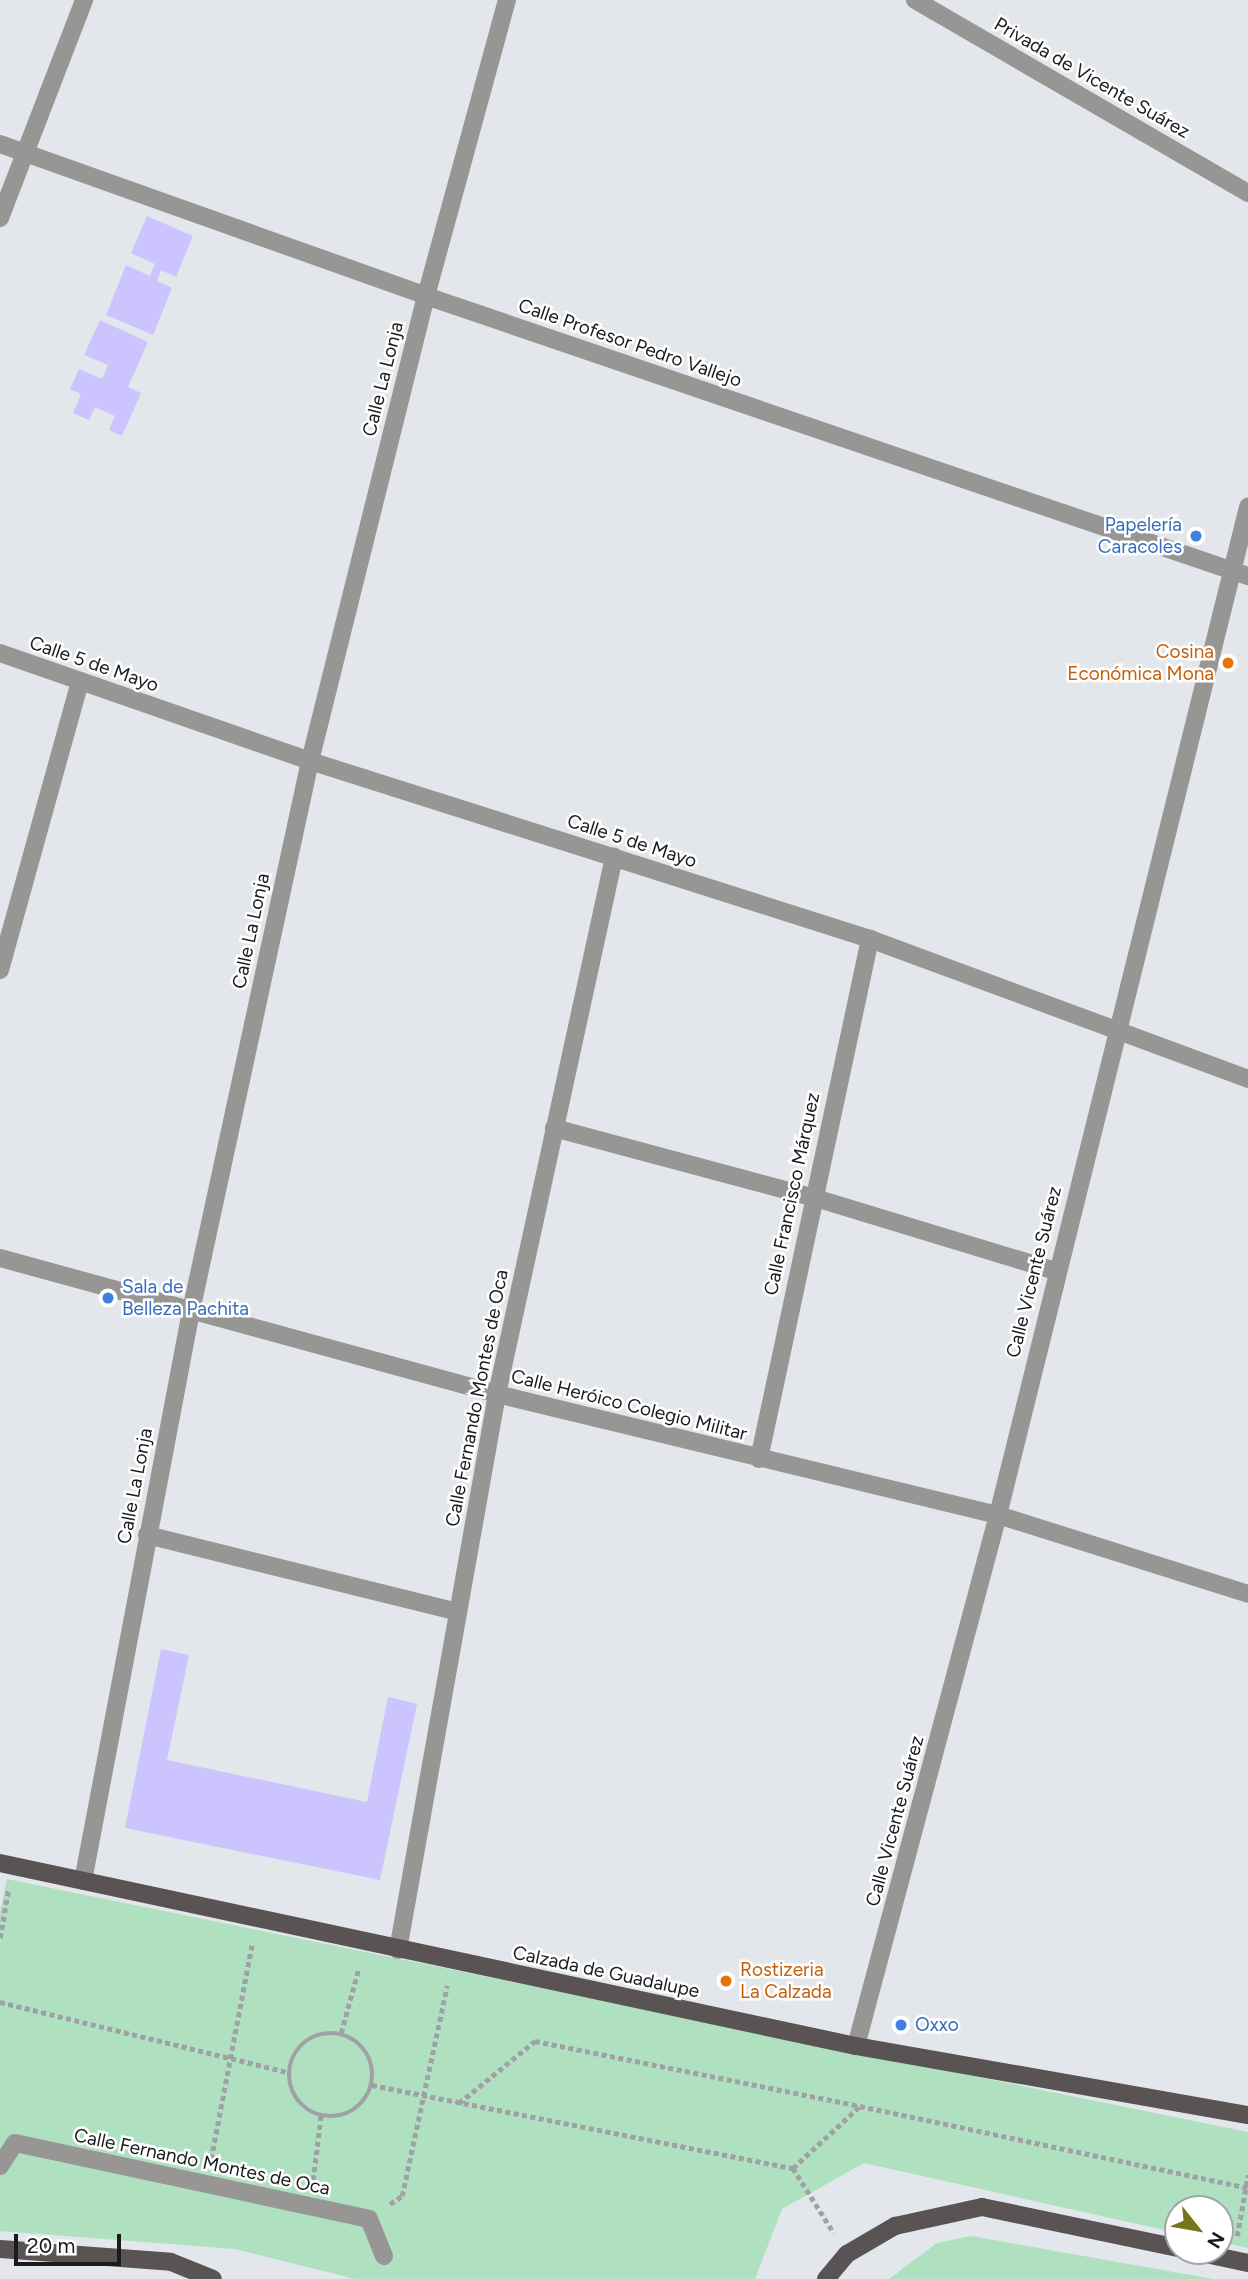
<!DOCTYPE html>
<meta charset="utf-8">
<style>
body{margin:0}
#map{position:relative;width:1248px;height:2279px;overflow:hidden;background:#e3e6eb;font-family:Figtree,sans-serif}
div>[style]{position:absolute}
.green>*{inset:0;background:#afe1c0}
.building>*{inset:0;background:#cbc4fe}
.path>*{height:4.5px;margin-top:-2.25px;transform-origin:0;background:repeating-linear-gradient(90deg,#9fa1a5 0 5px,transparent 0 8.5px)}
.path>.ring{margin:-2.25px;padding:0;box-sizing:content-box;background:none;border:4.5px solid #9fa1a5;border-radius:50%}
.minor>*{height:18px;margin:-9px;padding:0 9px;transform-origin:9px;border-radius:9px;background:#989595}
.major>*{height:18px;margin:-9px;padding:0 9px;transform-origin:9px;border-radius:9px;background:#595353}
.dots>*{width:19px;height:19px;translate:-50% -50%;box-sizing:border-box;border:4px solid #fff;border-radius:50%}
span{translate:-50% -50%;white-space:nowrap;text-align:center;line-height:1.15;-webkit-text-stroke:5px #fff;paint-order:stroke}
.street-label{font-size:19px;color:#1a1b1d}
.shop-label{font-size:19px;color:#366cbe}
.right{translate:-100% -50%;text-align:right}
.left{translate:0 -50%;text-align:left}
.food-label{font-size:19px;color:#c56008}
.north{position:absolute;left:1164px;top:2195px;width:70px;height:70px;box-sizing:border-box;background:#fff;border:2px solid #a3a4a5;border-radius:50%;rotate:121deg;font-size:19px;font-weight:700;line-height:28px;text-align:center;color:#1a1b1d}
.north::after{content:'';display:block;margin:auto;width:24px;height:32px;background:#77751a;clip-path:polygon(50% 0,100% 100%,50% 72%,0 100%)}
.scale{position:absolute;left:14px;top:2234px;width:107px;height:32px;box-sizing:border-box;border:4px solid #1a1b1d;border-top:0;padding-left:9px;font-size:21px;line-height:24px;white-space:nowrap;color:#1a1b1d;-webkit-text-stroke:5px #fff;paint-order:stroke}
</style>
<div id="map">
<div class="green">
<i style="clip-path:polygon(7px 1879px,1248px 2132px,1248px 2248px,1220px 2242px,1220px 2209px,1178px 2209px,1178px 2233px,864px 2163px,782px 2209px,755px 2279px,355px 2279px,235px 2249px,0 2231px,0 1912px)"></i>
<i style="clip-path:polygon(971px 2236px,1213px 2279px,889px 2279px,937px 2243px)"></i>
</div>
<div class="building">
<i style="clip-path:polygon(147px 216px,193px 236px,176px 277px,161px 270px,157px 281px,172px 288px,153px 335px,106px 315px,126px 265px,150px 276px,155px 264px,131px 253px)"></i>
<i style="clip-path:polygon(100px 320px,148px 342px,128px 387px,141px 393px,122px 436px,109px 430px,115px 416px,95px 407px,89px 420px,73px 413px,81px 394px,70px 389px,79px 369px,102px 379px,108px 365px,84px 355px)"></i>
<i style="clip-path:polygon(161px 1649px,189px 1655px,167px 1760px,367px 1802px,388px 1697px,417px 1704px,380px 1880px,125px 1828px)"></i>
</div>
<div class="path">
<i style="left:0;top:1938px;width:48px;rotate:-80.3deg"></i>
<i style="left:0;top:2002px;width:296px;rotate:13.7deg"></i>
<i style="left:341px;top:2033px;width:68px;rotate:-74.7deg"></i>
<i class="ring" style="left:289px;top:2033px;width:79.5px;height:79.5px"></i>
<i style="left:372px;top:2085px;width:429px;rotate:11.2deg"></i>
<i style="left:793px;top:2168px;width:91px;rotate:-42.8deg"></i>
<i style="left:860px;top:2106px;width:397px;rotate:11.9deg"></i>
<i style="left:459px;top:2103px;width:98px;rotate:-39.2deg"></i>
<i style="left:535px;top:2041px;width:330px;rotate:11.3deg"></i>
<i style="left:211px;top:2159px;width:219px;rotate:-79.2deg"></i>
<i style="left:793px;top:2168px;width:77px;rotate:57.8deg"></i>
<i style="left:313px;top:2180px;width:66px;rotate:-83.1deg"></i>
<i style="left:390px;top:2204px;width:14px;rotate:-34deg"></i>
<i style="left:402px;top:2196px;width:215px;rotate:-77.9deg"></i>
<i style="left:1237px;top:2236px;width:62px;rotate:-79.8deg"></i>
</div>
<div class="minor">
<i style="left:915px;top:0;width:385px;rotate:30.1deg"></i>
<i style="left:0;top:144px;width:452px;rotate:19.6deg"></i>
<i style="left:426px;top:296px;width:868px;rotate:18.81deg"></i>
<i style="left:0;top:218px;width:234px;rotate:-68.9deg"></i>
<i style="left:0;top:653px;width:328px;rotate:19.2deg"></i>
<i style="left:310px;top:761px;width:588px;rotate:17.63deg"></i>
<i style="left:870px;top:939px;width:403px;rotate:20.3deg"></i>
<i style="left:0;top:970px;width:299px;rotate:-74.5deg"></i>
<i style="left:554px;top:1128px;width:267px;rotate:15deg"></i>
<i style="left:812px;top:1197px;width:254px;rotate:16.9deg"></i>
<i style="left:0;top:1258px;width:515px;rotate:15.3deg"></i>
<i style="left:497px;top:1394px;width:515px;rotate:13.58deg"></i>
<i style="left:998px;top:1515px;width:262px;rotate:17.5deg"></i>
<i style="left:759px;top:1459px;width:532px;rotate:-77.95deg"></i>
<i style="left:147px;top:1535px;width:319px;rotate:13.9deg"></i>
<i style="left:83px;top:1881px;width:580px;rotate:-79.27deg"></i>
<i style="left:191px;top:1311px;width:563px;rotate:-77.79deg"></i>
<i style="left:310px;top:761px;width:479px;rotate:-76deg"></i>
<i style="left:426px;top:296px;width:307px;rotate:-74.7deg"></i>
<i style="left:398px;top:1950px;width:565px;rotate:-79.9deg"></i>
<i style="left:497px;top:1394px;width:550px;rotate:-77.71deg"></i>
<i style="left:856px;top:2046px;width:550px;rotate:-75.03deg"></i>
<i style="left:998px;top:1515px;width:1039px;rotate:-76.07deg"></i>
<i style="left:0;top:2166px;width:27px;rotate:-57deg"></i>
<i style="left:15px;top:2143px;width:362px;rotate:12.1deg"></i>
<i style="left:369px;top:2219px;width:40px;rotate:68deg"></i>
</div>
<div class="major">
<i style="left:0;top:1863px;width:875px;rotate:12.07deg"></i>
<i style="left:856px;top:2046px;width:398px;rotate:10deg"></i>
<i style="left:0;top:2249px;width:171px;rotate:4.3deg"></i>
<i style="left:171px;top:2262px;width:45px;rotate:22deg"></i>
<i style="left:1192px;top:2251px;width:57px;rotate:12.1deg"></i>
<i style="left:826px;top:2279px;width:33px;rotate:-50deg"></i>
<i style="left:847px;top:2254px;width:56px;rotate:-30.3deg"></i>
<i style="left:895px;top:2226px;width:89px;rotate:-12.3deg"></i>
<i style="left:982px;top:2207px;width:200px;rotate:11.8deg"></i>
</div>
<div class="dots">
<i style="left:1196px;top:536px;background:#3f7fe0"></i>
<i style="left:1228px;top:663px;background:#e8710a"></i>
<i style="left:108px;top:1298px;background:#3f7fe0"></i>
<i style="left:726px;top:1981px;background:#e8710a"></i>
<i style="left:901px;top:2025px;background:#3f7fe0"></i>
</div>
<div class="street-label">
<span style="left:1092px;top:78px;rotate:30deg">Privada de Vicente Suárez</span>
<span style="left:630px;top:343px;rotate:19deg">Calle Profesor Pedro Vallejo</span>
<span style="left:383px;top:379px;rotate:-76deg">Calle La Lonja</span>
<span style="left:94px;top:664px;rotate:19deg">Calle 5 de Mayo</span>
<span style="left:632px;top:841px;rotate:18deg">Calle 5 de Mayo</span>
<span style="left:251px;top:931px;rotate:-78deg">Calle La Lonja</span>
<span style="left:792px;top:1194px;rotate:-78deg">Calle Francisco Márquez</span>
<span style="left:1034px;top:1272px;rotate:-76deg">Calle Vicente Suárez</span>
<span style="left:477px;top:1398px;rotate:-79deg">Calle Fernando Montes de Oca</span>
<span style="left:629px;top:1405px;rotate:14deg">Calle Heróico Colegio Militar</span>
<span style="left:135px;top:1486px;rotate:-79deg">Calle La Lonja</span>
<span style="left:895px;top:1821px;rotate:-75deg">Calle Vicente Suárez</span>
<span style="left:606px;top:1972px;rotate:12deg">Calzada de Guadalupe</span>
<span style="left:202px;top:2162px;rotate:12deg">Calle Fernando Montes de Oca</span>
</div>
<div class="shop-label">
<span class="right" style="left:1182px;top:536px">Papelería<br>Caracoles</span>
<span class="left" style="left:122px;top:1298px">Sala de<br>Belleza Pachita</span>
<span class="left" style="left:915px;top:2025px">Oxxo</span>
</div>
<div class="food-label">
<span class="right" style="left:1214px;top:663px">Cosina<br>Económica Mona</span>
<span class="left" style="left:740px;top:1981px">Rostizeria<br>La Calzada</span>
</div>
<div class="north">N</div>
<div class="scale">20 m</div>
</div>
